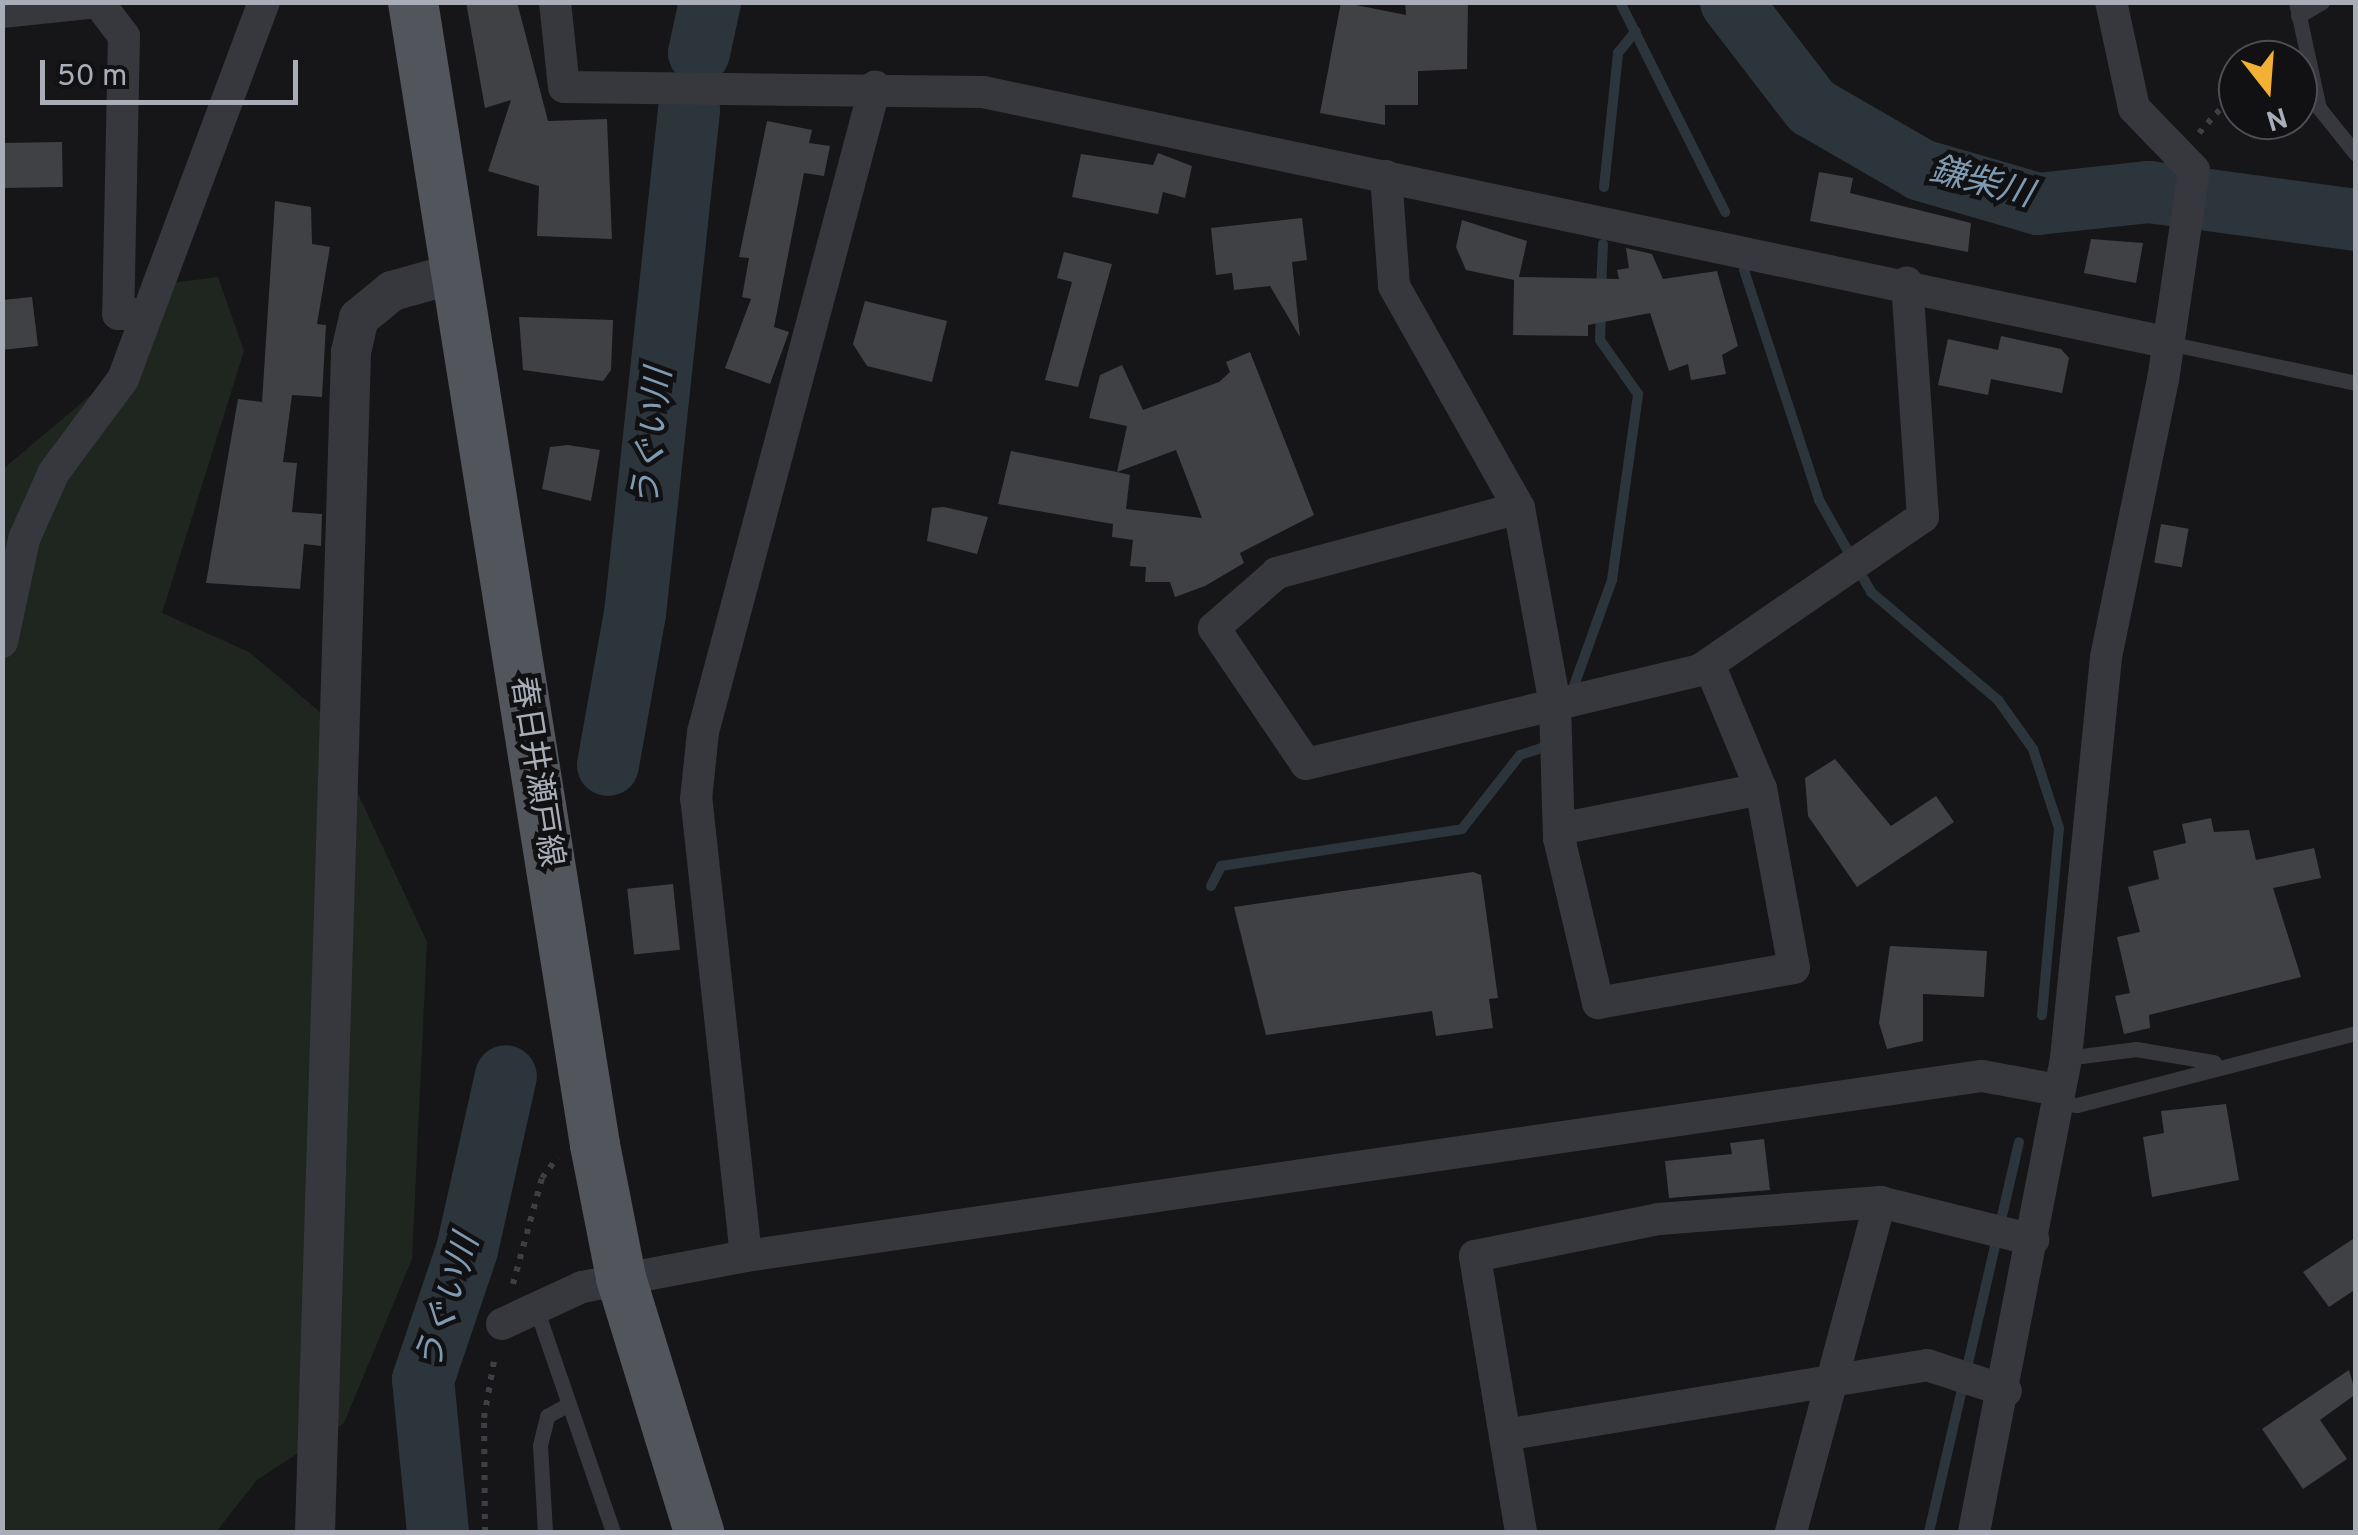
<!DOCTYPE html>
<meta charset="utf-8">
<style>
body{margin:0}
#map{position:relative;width:2358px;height:1535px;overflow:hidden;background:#161618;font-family:Overpass,"Noto Sans JP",sans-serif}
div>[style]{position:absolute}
.green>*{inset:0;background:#1e261f}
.stream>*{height:10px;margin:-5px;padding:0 5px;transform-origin:5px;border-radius:5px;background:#2c353c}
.river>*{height:62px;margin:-31px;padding:0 31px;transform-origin:31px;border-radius:31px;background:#2c353c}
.building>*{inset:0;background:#404145;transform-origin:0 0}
.path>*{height:6px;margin-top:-3px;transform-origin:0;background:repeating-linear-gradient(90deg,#3d3f44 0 5px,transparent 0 13px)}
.service>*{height:15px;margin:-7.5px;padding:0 7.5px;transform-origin:7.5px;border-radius:7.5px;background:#37383d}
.minor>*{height:32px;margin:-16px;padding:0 16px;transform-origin:16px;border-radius:16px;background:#37383d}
.tertiary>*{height:40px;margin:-20px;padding:0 20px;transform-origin:20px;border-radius:20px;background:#37383d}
.primary>*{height:50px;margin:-25px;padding:0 25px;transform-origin:25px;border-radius:25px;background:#53555c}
span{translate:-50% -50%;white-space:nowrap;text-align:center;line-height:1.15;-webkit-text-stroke:9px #111113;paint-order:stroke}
.street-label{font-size:32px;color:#a8adb8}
.water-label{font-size:35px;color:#7f9bb3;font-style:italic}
.frame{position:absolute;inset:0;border:5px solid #a8adb8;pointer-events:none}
.north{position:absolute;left:2218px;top:40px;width:100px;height:100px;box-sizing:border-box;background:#111113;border:2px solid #4d4f55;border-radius:50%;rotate:163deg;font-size:28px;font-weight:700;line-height:40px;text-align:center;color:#a8adb8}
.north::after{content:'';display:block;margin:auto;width:35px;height:45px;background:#f2b134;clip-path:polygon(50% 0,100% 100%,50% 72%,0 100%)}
.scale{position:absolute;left:40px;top:60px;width:258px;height:45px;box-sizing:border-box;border:5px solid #a8adb8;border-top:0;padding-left:12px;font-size:30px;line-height:35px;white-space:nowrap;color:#a8adb8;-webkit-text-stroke:8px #111113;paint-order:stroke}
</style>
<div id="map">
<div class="green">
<i style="clip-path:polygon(218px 277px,244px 351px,162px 613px,249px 652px,320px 712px,427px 942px,412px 1259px,344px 1423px,257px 1480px,216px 1532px,3px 1532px,3px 469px,98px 389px,170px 283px)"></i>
</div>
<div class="stream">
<i style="left:1620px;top:2px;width:235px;rotate:63.4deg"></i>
<i style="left:1604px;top:187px;width:135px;rotate:-84deg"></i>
<i style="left:1618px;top:53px;width:28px;rotate:-51deg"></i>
<i style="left:1744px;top:270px;width:242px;rotate:71.9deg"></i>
<i style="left:1819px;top:500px;width:106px;rotate:60.5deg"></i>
<i style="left:1871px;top:592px;width:167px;rotate:40.4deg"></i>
<i style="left:1998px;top:700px;width:60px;rotate:54.5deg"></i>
<i style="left:2033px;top:749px;width:83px;rotate:71.8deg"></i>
<i style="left:2059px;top:828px;width:188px;rotate:95.2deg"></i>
<i style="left:1601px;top:290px;width:46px;rotate:-87.5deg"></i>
<i style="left:1571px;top:694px;width:121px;rotate:-70.2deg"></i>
<i style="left:1612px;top:580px;width:188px;rotate:-82deg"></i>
<i style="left:1638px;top:394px;width:66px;rotate:-125.1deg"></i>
<i style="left:1600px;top:340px;width:28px;rotate:-88deg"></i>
<i style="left:1211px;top:886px;width:22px;rotate:-63deg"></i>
<i style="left:1221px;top:866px;width:244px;rotate:-8.7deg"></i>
<i style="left:1462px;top:829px;width:94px;rotate:-51.9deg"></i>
<i style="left:1520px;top:755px;width:28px;rotate:-18deg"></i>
<i style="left:1929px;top:1532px;width:400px;rotate:-77deg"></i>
</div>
<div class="river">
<i style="left:1731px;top:2px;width:133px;rotate:52.4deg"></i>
<i style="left:1812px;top:107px;width:126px;rotate:30deg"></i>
<i style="left:1921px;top:170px;width:122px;rotate:16.2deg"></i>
<i style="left:2038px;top:204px;width:112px;rotate:-6.2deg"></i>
<i style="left:2149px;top:192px;width:209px;rotate:7.7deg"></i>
<i style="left:699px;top:53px;width:52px;rotate:-77.8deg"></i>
<i style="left:608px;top:765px;width:153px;rotate:-79.9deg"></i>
<i style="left:635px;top:614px;width:507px;rotate:-83.88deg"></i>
<i style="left:438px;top:1532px;width:153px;rotate:-95.6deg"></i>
<i style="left:423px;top:1380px;width:137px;rotate:-71.3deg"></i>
<i style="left:467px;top:1250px;width:178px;rotate:-77.4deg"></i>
</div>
<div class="building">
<i style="clip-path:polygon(466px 2px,517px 2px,548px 121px,607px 119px,612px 239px,537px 236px,539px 186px,488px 171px,511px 100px,485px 108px)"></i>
<i style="clip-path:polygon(1341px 2px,1406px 15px,1405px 2px,1468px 2px,1467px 69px,1418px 71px,1418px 105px,1385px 105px,1385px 125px,1320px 113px)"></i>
<i style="clip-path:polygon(767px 121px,812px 130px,809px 143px,830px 146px,824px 176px,804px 173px,774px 327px,789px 332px,770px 384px,725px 368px,751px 299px,742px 297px,749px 258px,739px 257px)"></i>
<i style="left:62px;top:142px;width:45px;height:60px;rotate:89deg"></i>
<i style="clip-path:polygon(1158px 153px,1192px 166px,1185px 198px,1163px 192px,1158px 214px,1072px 197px,1081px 154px,1153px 165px)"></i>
<i style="clip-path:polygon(1819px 172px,1853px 178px,1850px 193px,1971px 223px,1968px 252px,1810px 221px)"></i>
<i style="clip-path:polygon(275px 201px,311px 207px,312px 244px,330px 247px,317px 324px,326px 325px,322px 397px,292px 395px,283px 462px,297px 463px,292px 512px,322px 514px,321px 546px,304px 544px,300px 589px,206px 583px,238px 399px,262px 402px)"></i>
<i style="clip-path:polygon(1302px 218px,1307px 260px,1292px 262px,1300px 337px,1270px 286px,1234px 290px,1232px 273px,1216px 275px,1211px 228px)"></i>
<i style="clip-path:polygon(1462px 220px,1527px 241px,1519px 277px,1619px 279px,1617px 270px,1629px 268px,1626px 248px,1652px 254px,1663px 279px,1717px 271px,1738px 346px,1722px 355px,1726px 374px,1691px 380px,1688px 364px,1669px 371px,1650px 313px,1588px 325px,1588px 336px,1513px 335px,1514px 280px,1466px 270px,1456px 247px)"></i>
<i style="clip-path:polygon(2091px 239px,2143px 243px,2136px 283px,2084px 273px)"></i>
<i style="clip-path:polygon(1064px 252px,1112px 264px,1078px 387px,1045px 380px,1072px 282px,1057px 278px)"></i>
<i style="clip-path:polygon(32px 297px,38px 346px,2px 350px,2px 300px)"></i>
<i style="clip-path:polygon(865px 301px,947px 321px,932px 382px,867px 366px,853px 344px)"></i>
<i style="clip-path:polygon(519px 317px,613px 320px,611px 370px,603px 381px,523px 370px)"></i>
<i style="clip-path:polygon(2001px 336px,2061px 349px,2069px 358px,2062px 393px,1991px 379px,1988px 395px,1938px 385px,1948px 339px,1998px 350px)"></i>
<i style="clip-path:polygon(evenodd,1250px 352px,1314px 515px,1240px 553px,1244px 563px,1205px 586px,1175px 597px,1170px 582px,1145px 582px,1146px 567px,1130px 566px,1133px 540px,1112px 537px,1113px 524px,998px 504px,1011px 451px,1117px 472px,1127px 426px,1089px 418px,1100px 375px,1122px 365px,1143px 410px,1219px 382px,1230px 372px,1226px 362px,1250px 352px,1176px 450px,1202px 518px,1126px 509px,1130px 475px,1117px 472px,1176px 450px)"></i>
<i style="clip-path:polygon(568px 445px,600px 450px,591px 501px,542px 489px,550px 447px)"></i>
<i style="clip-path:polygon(944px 507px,988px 517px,977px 554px,927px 541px,932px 508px)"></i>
<i style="left:2161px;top:524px;width:28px;height:39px;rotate:10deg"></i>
<i style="clip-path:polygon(1835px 759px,1891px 826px,1936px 796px,1954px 822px,1857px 887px,1808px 816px,1805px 778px)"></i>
<i style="clip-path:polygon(2211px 818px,2214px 832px,2249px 830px,2256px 860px,2314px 848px,2321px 878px,2273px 888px,2301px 977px,2149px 1015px,2150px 1028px,2124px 1034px,2115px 996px,2130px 993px,2117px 937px,2140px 932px,2128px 887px,2159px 879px,2153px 851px,2186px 843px,2182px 824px)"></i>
<i style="clip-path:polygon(1473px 872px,1481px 875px,1498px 998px,1489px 999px,1493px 1028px,1436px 1036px,1432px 1011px,1266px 1035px,1234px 907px)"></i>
<i style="left:673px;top:884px;width:66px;height:46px;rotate:84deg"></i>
<i style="clip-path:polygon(1890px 946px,1987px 951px,1984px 997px,1923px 994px,1923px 1041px,1887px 1049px,1879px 1023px)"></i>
<i style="clip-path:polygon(2226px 1104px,2239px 1180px,2152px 1197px,2143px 1137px,2164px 1133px,2161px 1111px)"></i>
<i style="clip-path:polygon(1764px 1139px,1770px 1190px,1669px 1198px,1665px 1161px,1732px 1154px,1730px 1143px)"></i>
<i style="clip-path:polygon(2356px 1237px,2356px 1289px,2329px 1307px,2303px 1272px)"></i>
<i style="clip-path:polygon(2349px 1370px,2356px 1394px,2320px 1420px,2347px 1459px,2303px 1489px,2262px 1429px)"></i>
</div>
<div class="path">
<i style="left:2262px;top:60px;width:25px;rotate:-48deg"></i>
<i style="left:2199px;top:133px;width:59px;rotate:-48.4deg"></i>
<i style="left:513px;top:1284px;width:110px;rotate:-74.7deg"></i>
<i style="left:542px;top:1178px;width:26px;rotate:-53deg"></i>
<i style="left:485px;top:1532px;width:114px;rotate:-90.5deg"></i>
<i style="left:484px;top:1418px;width:64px;rotate:-80.1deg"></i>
</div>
<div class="service">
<i style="left:2296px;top:2px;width:108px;rotate:77.8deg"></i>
<i style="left:2319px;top:108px;width:59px;rotate:51.2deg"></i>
<i style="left:2298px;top:16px;width:28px;rotate:-30deg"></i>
<i style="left:2168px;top:343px;width:192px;rotate:12deg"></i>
<i style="left:2066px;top:1058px;width:71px;rotate:-7.3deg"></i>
<i style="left:2136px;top:1049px;width:79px;rotate:9.5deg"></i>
<i style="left:2055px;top:1102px;width:22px;rotate:8deg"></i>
<i style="left:2077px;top:1105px;width:288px;rotate:-14.5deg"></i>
<i style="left:538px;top:1314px;width:231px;rotate:71deg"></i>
<i style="left:545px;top:1532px;width:87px;rotate:-93.3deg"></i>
<i style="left:540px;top:1445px;width:30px;rotate:-76deg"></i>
<i style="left:547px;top:1416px;width:23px;rotate:-29deg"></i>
</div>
<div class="minor">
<i style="left:98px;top:2px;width:43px;rotate:52.6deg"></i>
<i style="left:124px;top:36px;width:278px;rotate:91.2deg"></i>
<i style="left:118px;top:314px;width:28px"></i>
<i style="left:555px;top:2px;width:85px;rotate:84deg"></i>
<i style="left:564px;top:87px;width:419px;rotate:0.7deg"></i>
<i style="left:983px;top:92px;width:1208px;rotate:11.94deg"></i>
<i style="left:2px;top:12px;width:96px;rotate:-6deg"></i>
<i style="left:1386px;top:176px;width:110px;rotate:85.8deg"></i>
<i style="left:1394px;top:286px;width:255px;rotate:60.6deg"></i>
<i style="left:1519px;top:508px;width:199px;rotate:79.6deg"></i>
<i style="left:1555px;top:704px;width:134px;rotate:88.3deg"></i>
<i style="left:1559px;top:838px;width:170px;rotate:76.7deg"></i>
<i style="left:1598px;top:1003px;width:199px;rotate:-10.1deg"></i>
<i style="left:1794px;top:968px;width:182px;rotate:-100.4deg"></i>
<i style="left:1761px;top:789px;width:135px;rotate:-112.6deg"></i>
<i style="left:1519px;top:508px;width:251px;rotate:165deg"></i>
<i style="left:1277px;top:573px;width:84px;rotate:138.9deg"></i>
<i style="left:1214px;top:628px;width:164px;rotate:55.9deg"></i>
<i style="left:1306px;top:764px;width:405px;rotate:-13.4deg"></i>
<i style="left:1700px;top:670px;width:270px;rotate:-34.5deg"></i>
<i style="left:1923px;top:517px;width:235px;rotate:-93.9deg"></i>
<i style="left:2px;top:642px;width:105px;rotate:-77.9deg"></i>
<i style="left:24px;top:539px;width:73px;rotate:-65.9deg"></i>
<i style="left:54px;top:472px;width:116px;rotate:-53.4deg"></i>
<i style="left:123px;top:379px;width:403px;rotate:-69.5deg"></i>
<i style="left:1559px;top:829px;width:206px;rotate:-11.2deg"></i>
<i style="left:746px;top:1256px;width:460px;rotate:-96.2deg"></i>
<i style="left:696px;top:799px;width:67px;rotate:-84deg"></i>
<i style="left:703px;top:732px;width:668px;rotate:-75.07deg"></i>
<i style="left:502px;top:1324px;width:88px;rotate:-24.8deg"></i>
<i style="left:582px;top:1287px;width:167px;rotate:-10.7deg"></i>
<i style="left:746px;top:1256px;width:1249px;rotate:-8.29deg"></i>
<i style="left:1982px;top:1076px;width:77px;rotate:10.4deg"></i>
<i style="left:1505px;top:1435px;width:428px;rotate:-9.4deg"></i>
<i style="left:1927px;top:1365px;width:83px;rotate:18.2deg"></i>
<i style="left:1521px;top:1532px;width:280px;rotate:-99.5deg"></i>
<i style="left:1475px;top:1256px;width:188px;rotate:-11.4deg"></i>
<i style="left:1659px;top:1219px;width:222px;rotate:-4.4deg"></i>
<i style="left:1880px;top:1202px;width:158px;rotate:13.9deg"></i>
<i style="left:1791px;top:1532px;width:342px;rotate:-74.9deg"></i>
<i style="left:1974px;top:1532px;width:483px;rotate:-79deg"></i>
<i style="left:2066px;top:1058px;width:403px;rotate:-84.3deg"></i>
<i style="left:2106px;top:657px;width:283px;rotate:-78.4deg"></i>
<i style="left:2163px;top:380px;width:212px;rotate:-81.6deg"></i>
<i style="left:2194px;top:170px;width:86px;rotate:-134.1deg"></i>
<i style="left:2134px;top:108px;width:108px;rotate:-102.2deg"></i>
</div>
<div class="tertiary">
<i style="left:315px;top:1532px;width:1181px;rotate:-88.25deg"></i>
<i style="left:351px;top:352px;width:35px;rotate:-77deg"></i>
<i style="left:359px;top:318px;width:43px;rotate:-39.3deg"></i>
<i style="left:392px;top:291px;width:66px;rotate:-15.7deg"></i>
</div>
<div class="primary">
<i style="left:413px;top:2px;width:1157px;rotate:80.95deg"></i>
<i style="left:595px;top:1145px;width:136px;rotate:78.9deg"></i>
<i style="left:621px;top:1278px;width:266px;rotate:72.9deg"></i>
</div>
<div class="street-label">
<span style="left:535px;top:772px;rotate:81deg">春日井瀬戸線</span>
</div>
<div class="water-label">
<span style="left:1981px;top:184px;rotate:15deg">鎌柴川</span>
<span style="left:654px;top:438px;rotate:-84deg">うぐい川</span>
<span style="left:449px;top:1303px;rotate:-73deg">うぐい川</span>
</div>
<div class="frame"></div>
<div class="north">N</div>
<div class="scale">50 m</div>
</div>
